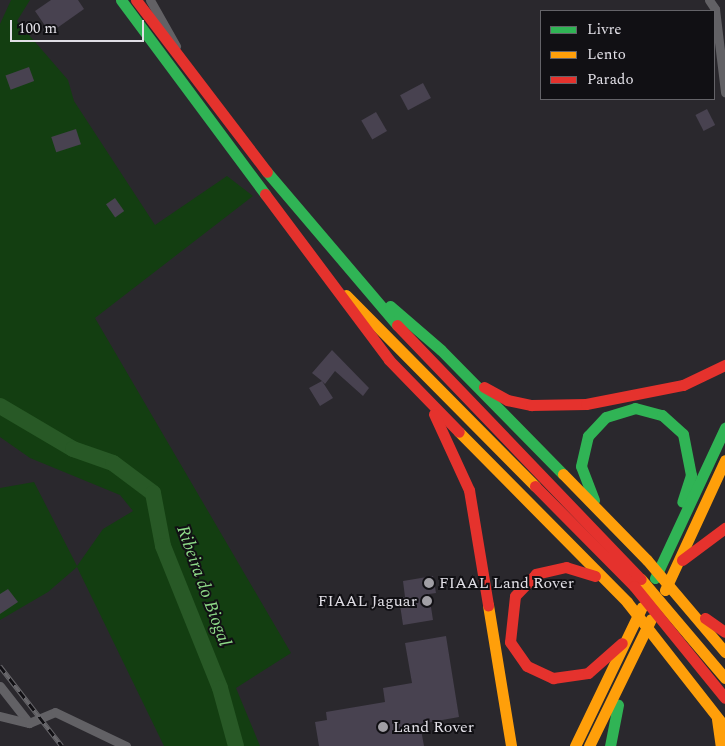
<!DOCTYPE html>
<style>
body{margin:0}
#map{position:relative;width:725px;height:746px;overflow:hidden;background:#2a282d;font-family:Spectral,serif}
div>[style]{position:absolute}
.green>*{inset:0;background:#133e11}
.river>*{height:16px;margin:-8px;padding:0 8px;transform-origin:8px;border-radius:8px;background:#285926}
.building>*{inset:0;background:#484250;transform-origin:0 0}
.street>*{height:9px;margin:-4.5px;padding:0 4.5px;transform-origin:4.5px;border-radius:4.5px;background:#626165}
.fast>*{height:11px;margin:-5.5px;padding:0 5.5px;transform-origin:5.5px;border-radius:5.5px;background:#30b455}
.slow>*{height:11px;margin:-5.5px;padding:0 5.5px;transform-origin:5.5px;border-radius:5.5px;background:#ff9f0a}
.jam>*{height:11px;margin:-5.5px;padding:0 5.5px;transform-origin:5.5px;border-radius:5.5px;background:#e5322d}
.rail>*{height:4.5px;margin-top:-2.25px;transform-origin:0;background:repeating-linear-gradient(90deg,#111014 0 8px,#68676b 0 16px);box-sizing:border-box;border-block:1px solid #68676b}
.dots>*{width:14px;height:14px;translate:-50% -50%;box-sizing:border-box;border:2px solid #111014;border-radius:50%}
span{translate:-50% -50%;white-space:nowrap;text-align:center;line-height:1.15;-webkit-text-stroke:4px #111014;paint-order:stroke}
.poi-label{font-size:16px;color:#e1dfe6}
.left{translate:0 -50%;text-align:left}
.right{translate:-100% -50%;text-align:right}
.water-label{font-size:18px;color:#8eda88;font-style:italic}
.legend{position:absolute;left:540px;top:10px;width:175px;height:90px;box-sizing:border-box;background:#111014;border:1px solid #646368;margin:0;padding:6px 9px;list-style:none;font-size:15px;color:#e1dfe6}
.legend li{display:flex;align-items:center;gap:10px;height:25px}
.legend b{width:25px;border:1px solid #646368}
.scale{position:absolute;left:10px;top:20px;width:134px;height:22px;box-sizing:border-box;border:2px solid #e1dfe6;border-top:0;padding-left:6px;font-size:15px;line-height:18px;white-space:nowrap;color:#e1dfe6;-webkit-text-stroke:4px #111014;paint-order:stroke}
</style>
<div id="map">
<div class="green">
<i style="clip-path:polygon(11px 0,30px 0,17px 21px,68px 80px,74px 101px,155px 225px,227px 176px,253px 196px,95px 318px,291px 653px,236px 688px,260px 746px,164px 746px,77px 567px,48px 592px,0 620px,0 488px,34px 482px,77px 566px,103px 529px,133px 511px,120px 495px,30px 458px,0 437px,0 24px)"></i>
</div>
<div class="river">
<i style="left:0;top:406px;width:85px;rotate:30.5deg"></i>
<i style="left:73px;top:449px;width:42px;rotate:19.3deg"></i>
<i style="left:113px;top:463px;width:50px;rotate:36.9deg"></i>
<i style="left:153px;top:493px;width:54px;rotate:79.3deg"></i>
<i style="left:163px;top:546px;width:153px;rotate:68.1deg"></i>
<i style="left:220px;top:688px;width:60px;rotate:74.6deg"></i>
</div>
<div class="building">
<i style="clip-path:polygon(51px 0,78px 0,84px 9px,50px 33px,35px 11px)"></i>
<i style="left:29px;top:67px;width:15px;height:25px;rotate:70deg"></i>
<i style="left:423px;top:83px;width:17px;height:26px;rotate:62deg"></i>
<i style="left:707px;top:109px;width:18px;height:13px;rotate:63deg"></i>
<i style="left:376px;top:112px;width:22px;height:17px;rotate:60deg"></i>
<i style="left:76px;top:129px;width:16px;height:26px;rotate:72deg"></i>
<i style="left:115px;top:198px;width:16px;height:11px;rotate:55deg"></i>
<i style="clip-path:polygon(332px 350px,369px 388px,363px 396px,335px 371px,325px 384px,322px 381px,333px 398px,320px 406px,309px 388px,322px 381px,312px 373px)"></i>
<i style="clip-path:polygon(433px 576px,436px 593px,429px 594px,433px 620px,403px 625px,399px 598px,405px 597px,403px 581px)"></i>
<i style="clip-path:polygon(8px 589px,18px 602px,0 614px,0 594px)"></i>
<i style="clip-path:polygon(446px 636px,459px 717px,420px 724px,424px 746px,319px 746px,315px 722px,327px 720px,326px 712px,385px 702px,383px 688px,412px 683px,405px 643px)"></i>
</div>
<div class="street">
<i style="left:150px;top:0;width:53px;rotate:60.5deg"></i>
<i style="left:709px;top:0;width:11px;rotate:56deg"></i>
<i style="left:715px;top:9px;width:84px;rotate:83.1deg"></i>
<i style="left:0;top:686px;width:47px;rotate:51.9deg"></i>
<i style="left:0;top:716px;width:30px;rotate:14deg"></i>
<i style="left:29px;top:723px;width:28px;rotate:-23deg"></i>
<i style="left:55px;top:712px;width:79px;rotate:25.6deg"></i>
</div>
<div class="fast">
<i style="left:121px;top:0;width:242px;rotate:53.4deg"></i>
<i style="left:267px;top:172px;width:201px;rotate:49.6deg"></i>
<i style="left:390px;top:306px;width:67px;rotate:40.8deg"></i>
<i style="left:441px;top:350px;width:174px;rotate:45.5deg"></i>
<i style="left:594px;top:500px;width:36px;rotate:-111deg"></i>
<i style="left:581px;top:466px;width:31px;rotate:-77deg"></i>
<i style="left:588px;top:436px;width:26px;rotate:-47deg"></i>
<i style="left:606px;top:417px;width:30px;rotate:-17deg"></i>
<i style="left:635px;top:408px;width:28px;rotate:15deg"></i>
<i style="left:662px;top:415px;width:28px;rotate:42deg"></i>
<i style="left:683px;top:434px;width:42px;rotate:79deg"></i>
<i style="left:691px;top:475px;width:28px;rotate:108deg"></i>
<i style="left:655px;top:578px;width:166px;rotate:-65deg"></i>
<i style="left:610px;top:746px;width:42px;rotate:-79deg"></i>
</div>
<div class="slow">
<i style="left:346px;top:295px;width:269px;rotate:45.3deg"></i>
<i style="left:459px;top:432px;width:239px;rotate:45.3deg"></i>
<i style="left:627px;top:602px;width:159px;rotate:51.9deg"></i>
<i style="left:563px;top:474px;width:120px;rotate:45.7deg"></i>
<i style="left:647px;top:560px;width:121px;rotate:49.7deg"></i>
<i style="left:641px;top:579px;width:130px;rotate:49.7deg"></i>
<i style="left:665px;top:590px;width:143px;rotate:-65.2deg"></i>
<i style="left:488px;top:605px;width:143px;rotate:80.7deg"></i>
<i style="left:717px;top:719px;width:27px;rotate:82deg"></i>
<i style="left:575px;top:746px;width:154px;rotate:-64.3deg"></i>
<i style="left:589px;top:746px;width:141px;rotate:-64deg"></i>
</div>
<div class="jam">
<i style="left:136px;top:0;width:216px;rotate:52.7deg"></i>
<i style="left:265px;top:194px;width:207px;rotate:53.2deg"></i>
<i style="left:389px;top:360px;width:100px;rotate:45.8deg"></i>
<i style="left:397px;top:325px;width:352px;rotate:46.2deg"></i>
<i style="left:484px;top:387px;width:26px;rotate:29deg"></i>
<i style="left:507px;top:400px;width:25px;rotate:12deg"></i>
<i style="left:531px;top:405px;width:55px;rotate:-1deg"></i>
<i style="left:586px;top:404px;width:99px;rotate:-11.1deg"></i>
<i style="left:683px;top:385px;width:47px;rotate:-25.5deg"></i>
<i style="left:434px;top:414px;width:84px;rotate:65.3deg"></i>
<i style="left:469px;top:490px;width:117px;rotate:80.6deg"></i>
<i style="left:535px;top:486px;width:141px;rotate:45.3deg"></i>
<i style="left:634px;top:586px;width:144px;rotate:50.9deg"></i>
<i style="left:682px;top:560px;width:54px;rotate:-36.7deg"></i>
<i style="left:595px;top:576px;width:30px;rotate:-163deg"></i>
<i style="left:566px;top:567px;width:31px;rotate:167deg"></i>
<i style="left:536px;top:574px;width:30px;rotate:134deg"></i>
<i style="left:515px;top:596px;width:46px;rotate:96.2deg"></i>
<i style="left:510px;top:642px;width:29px;rotate:55deg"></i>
<i style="left:527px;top:666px;width:29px;rotate:25deg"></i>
<i style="left:553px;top:678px;width:35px;rotate:-8deg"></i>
<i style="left:588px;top:673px;width:45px;rotate:-41.4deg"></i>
<i style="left:705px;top:618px;width:24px;rotate:35deg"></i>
</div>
<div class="rail">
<i style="left:0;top:666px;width:101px;rotate:52.2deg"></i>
</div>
<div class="dots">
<i style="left:429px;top:583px;background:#a19fa5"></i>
<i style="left:427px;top:601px;background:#a19fa5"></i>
<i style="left:383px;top:727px;background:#a19fa5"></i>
</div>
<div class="poi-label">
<span class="left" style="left:439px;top:583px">FIAAL Land Rover</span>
<span class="right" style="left:417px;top:601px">FIAAL Jaguar</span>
<span class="left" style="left:393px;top:727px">Land Rover</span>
</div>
<div class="water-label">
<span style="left:203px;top:586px;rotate:70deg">Ribeira do Biogal</span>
</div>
<ul class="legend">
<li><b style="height:6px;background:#30b455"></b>Livre</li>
<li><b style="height:6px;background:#ff9f0a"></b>Lento</li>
<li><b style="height:6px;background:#e5322d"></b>Parado</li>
</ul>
<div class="scale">100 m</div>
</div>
